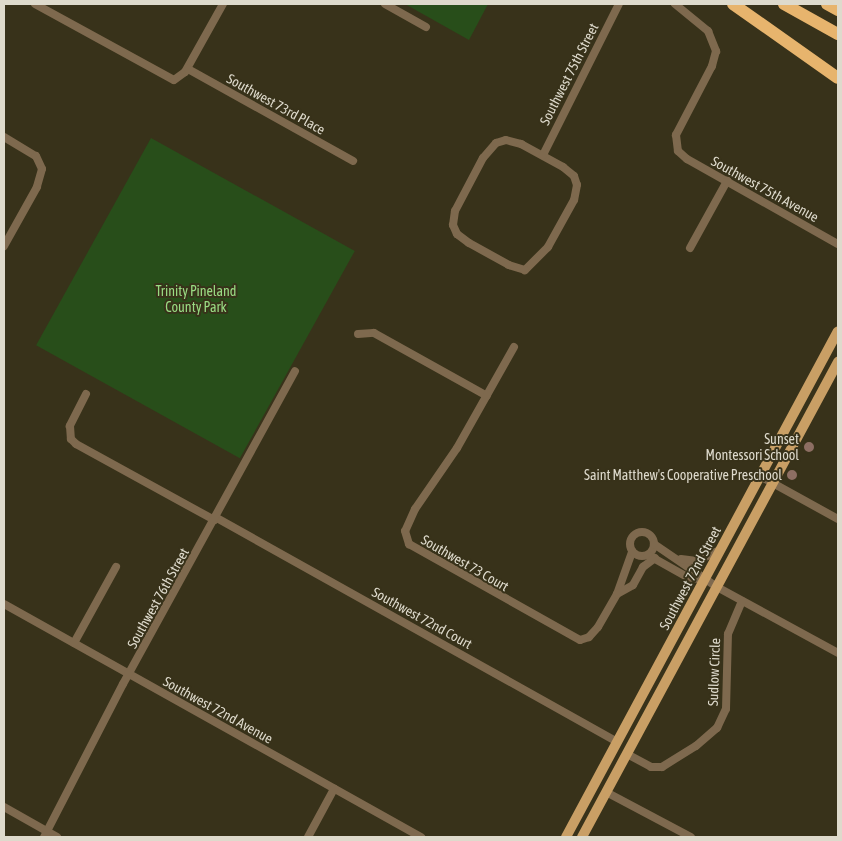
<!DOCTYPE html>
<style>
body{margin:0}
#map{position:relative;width:842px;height:841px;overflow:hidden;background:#38321a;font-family:"Asap Condensed",sans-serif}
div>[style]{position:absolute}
.green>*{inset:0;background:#284e1a;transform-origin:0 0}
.minor>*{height:8px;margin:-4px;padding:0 4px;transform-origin:4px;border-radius:4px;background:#7e694e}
.minor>.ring{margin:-4px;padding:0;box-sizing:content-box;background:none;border:8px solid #7e694e;border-radius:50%}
.major>*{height:10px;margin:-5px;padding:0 5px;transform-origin:5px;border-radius:5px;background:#c99f65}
.highway>*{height:12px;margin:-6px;padding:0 6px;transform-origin:6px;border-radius:6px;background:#e7b46d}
.dots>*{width:14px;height:14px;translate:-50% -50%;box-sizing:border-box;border:2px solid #38321a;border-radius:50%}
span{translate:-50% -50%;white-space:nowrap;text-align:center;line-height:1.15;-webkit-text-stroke:4px #38321a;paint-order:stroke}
.street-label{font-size:14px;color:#dedacc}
.park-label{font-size:14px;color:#99db83}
.poi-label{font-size:14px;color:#dedacc}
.right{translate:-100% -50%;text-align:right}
.frame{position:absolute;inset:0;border:5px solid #dedacc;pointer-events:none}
</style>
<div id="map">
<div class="green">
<i style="clip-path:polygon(405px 4px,488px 4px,469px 40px)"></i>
<i style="left:151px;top:138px;width:233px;height:237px;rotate:29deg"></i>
</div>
<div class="minor">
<i style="left:35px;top:4px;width:158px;rotate:28.7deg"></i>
<i style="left:174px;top:80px;width:14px;rotate:-36deg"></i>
<i style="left:185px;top:72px;width:78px;rotate:-60.8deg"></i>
<i style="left:385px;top:4px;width:47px;rotate:29.3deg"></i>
<i style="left:675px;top:4px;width:43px;rotate:39.3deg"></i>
<i style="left:708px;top:31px;width:22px;rotate:68deg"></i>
<i style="left:716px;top:51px;width:16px;rotate:105deg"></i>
<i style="left:712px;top:66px;width:78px;rotate:117.6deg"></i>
<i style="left:676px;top:135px;width:16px;rotate:83deg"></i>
<i style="left:678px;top:151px;width:12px;rotate:42deg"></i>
<i style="left:687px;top:159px;width:173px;rotate:29.4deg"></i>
<i style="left:188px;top:69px;width:189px;rotate:29.1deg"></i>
<i style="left:4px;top:137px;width:37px;rotate:31deg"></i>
<i style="left:36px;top:156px;width:14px;rotate:65deg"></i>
<i style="left:42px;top:169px;width:19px;rotate:106deg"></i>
<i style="left:37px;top:187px;width:68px;rotate:119.2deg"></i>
<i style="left:506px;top:140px;width:16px;rotate:15deg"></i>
<i style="left:521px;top:144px;width:48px;rotate:28.7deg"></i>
<i style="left:563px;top:167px;width:14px;rotate:39deg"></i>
<i style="left:574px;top:176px;width:9px;rotate:72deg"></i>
<i style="left:577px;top:185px;width:15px;rotate:101deg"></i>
<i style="left:574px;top:200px;width:54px;rotate:119deg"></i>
<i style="left:548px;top:247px;width:33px;rotate:135deg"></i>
<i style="left:525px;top:270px;width:17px;rotate:-163deg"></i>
<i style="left:509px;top:265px;width:46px;rotate:-151.2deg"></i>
<i style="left:469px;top:243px;width:15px;rotate:-143deg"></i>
<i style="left:457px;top:234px;width:10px;rotate:-114deg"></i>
<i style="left:453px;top:225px;width:14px;rotate:-82deg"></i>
<i style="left:455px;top:211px;width:60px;rotate:-62.2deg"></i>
<i style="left:483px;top:158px;width:20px;rotate:-49deg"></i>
<i style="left:496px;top:143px;width:10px;rotate:-17deg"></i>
<i style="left:543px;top:155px;width:169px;rotate:-63.3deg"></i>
<i style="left:690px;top:248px;width:77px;rotate:-61.1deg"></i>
<i style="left:358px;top:334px;width:16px;rotate:-4deg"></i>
<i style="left:374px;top:333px;width:129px;rotate:29.1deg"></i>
<i style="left:514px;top:347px;width:116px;rotate:119.4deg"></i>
<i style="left:457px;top:448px;width:74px;rotate:124.5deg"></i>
<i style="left:415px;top:509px;width:24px;rotate:114deg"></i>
<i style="left:405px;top:531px;width:14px;rotate:73deg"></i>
<i style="left:409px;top:544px;width:196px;rotate:29.3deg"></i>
<i style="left:580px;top:640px;width:9px;rotate:-18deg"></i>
<i style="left:589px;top:637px;width:13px;rotate:-48deg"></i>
<i style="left:598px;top:627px;width:38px;rotate:-60deg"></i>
<i style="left:617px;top:594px;width:45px;rotate:-70.3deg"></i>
<i style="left:86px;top:394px;width:36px;rotate:117deg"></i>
<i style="left:70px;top:426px;width:13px;rotate:86deg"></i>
<i style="left:71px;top:439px;width:7px;rotate:45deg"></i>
<i style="left:76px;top:444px;width:158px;rotate:28.8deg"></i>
<i style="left:760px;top:476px;width:89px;rotate:28.9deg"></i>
<i style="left:215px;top:517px;width:461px;rotate:29.2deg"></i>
<i class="ring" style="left:630px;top:532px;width:16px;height:16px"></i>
<i style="left:654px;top:544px;width:76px;rotate:34.3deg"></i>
<i style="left:717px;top:587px;width:138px;rotate:28.6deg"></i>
<i style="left:648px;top:555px;width:45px;rotate:29.4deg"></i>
<i style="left:687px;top:577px;width:17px;rotate:10deg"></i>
<i style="left:681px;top:559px;width:16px;rotate:7deg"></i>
<i style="left:697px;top:561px;width:25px;rotate:-26deg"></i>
<i style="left:617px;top:594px;width:18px;rotate:-29deg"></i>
<i style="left:633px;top:585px;width:21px;rotate:-61deg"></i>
<i style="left:643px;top:567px;width:15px;rotate:-37deg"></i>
<i style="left:4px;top:604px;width:478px;rotate:29.2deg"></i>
<i style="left:74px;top:643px;width:87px;rotate:-61.1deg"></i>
<i style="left:627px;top:754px;width:27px;rotate:28deg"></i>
<i style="left:651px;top:767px;width:11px"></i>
<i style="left:662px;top:767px;width:40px;rotate:-32deg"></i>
<i style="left:696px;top:746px;width:28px;rotate:-41deg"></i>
<i style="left:717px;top:728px;width:21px;rotate:-65deg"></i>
<i style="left:726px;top:709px;width:75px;rotate:-88.5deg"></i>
<i style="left:728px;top:634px;width:36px;rotate:-67deg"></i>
<i style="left:606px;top:792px;width:96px;rotate:27.9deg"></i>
<i style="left:4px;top:807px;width:61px;rotate:29.5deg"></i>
<i style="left:44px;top:837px;width:172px;rotate:-62.7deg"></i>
<i style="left:123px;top:684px;width:357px;rotate:-61.2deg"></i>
<i style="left:308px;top:837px;width:55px;rotate:-61.6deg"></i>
</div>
<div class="major">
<i style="left:566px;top:837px;width:574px;rotate:-61.74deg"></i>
<i style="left:582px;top:837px;width:540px;rotate:-61.68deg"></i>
</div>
<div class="highway">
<i style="left:733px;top:4px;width:128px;rotate:35.2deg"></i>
<i style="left:784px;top:4px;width:62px;rotate:29.1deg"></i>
<i style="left:827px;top:4px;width:13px;rotate:29deg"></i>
</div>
<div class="dots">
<i style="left:809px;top:447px;background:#8d6e63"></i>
<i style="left:792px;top:475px;background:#8d6e63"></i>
</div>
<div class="street-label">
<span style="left:569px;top:74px;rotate:-63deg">Southwest 75th Street</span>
<span style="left:276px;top:104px;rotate:29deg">Southwest 73rd Place</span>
<span style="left:765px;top:189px;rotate:29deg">Southwest 75th Avenue</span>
<span style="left:465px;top:563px;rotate:30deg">Southwest 73 Court</span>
<span style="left:690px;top:578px;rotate:-62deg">Southwest 72nd Street</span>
<span style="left:158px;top:598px;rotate:-61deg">Southwest 76th Street</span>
<span style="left:422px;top:618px;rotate:29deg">Southwest 72nd Court</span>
<span style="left:714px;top:672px;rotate:-88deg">Sudlow Circle</span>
<span style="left:218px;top:710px;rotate:29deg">Southwest 72nd Avenue</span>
</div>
<div class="park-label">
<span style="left:196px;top:299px">Trinity Pineland<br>County Park</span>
</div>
<div class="poi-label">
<span class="right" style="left:799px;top:447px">Sunset<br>Montessori School</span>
<span class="right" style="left:782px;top:475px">Saint Matthew's Cooperative Preschool</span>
</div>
<div class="frame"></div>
</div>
